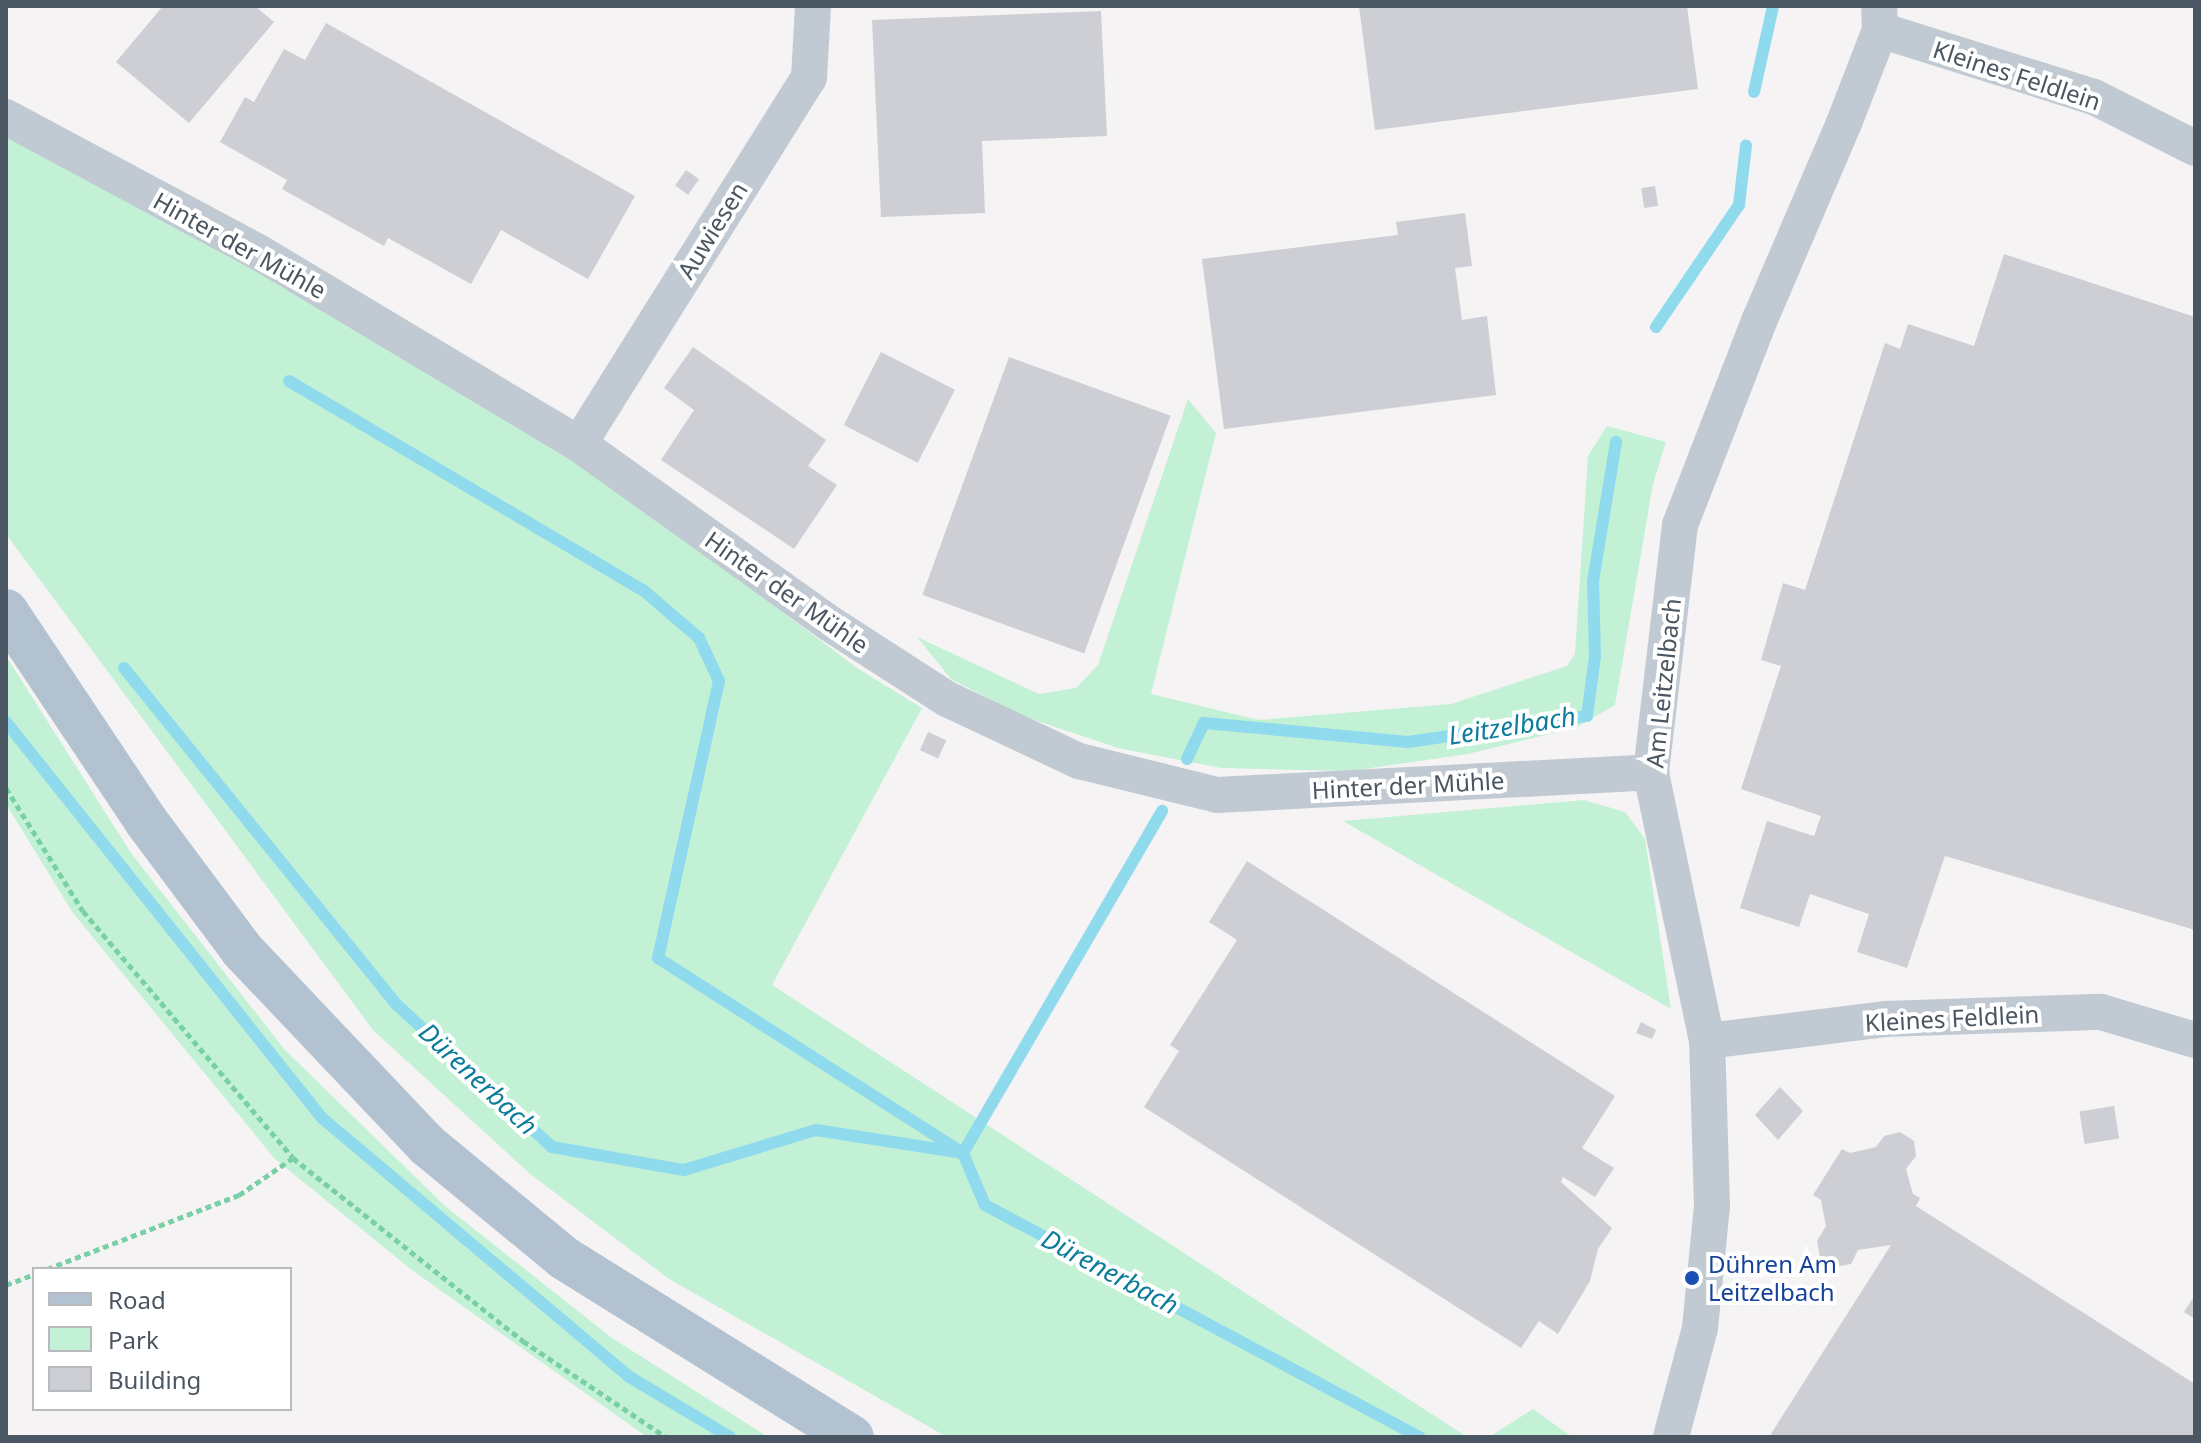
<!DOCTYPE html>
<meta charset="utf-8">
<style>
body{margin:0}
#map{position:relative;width:2201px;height:1443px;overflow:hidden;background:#f5f3f3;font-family:"Noto Sans",sans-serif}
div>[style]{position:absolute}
.green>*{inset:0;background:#c3f1d5}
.stream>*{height:12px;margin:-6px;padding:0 6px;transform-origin:6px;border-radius:6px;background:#90daee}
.building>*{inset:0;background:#cdcfd5;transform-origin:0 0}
.path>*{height:5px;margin-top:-2.5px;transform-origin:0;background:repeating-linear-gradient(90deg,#7ad0a6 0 6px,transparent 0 10px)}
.street>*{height:36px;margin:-18px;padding:0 18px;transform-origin:18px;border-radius:18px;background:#c1cad2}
.primary>*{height:44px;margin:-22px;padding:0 22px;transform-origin:22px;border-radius:22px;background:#b3c2d1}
.dots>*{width:22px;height:22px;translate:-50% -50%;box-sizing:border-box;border:4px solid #fff;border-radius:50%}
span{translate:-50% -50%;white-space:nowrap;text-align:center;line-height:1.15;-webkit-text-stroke:8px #fff;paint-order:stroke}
.street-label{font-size:24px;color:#4a5661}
.transit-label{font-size:24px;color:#164399}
.left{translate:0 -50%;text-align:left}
.water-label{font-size:26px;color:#0c7c9b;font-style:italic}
.frame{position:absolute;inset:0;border:8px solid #4a5661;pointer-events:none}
.legend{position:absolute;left:32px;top:1267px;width:260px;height:144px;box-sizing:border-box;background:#fff;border:2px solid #b7bbc0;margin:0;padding:10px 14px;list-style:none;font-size:24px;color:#4a5661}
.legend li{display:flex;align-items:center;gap:16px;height:40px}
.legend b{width:40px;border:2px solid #b7bbc0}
</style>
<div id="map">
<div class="green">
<i style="clip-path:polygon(6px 133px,337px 312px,574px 454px,857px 668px,922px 708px,772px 985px,1467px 1437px,947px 1437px,669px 1279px,529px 1173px,373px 1030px,6px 534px)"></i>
<i style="clip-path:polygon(1188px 399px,1216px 433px,1151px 694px,1259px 720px,1451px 704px,1567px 666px,1575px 654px,1588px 456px,1607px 426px,1666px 442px,1653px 484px,1615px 705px,1577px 727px,1468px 754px,1350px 771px,1221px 768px,1118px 748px,1020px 715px,951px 679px,917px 637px,1039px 694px,1076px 688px,1098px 665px)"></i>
<i style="clip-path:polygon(6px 656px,131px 853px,285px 1050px,445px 1206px,612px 1338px,768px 1437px,647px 1437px,412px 1270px,275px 1159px,73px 913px,6px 804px)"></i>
<i style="clip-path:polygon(1584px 800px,1625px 812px,1645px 839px,1671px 1009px,1343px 821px)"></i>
<i style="clip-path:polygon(1533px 1409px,1572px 1437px,1489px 1437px)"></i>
</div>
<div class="stream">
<i style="left:1754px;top:92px;width:88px;rotate:-77.5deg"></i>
<i style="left:1656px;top:327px;width:148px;rotate:-55.8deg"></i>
<i style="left:1739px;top:205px;width:60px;rotate:-83.3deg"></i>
<i style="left:289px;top:381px;width:411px;rotate:30.6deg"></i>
<i style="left:643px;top:590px;width:74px;rotate:40.6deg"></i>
<i style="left:699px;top:638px;width:47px;rotate:65.1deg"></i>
<i style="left:719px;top:681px;width:284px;rotate:102.4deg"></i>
<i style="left:658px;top:958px;width:362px;rotate:32.6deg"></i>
<i style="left:963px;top:1153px;width:396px;rotate:-59.8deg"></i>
<i style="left:124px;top:668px;width:432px;rotate:51deg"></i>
<i style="left:396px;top:1004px;width:212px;rotate:42.5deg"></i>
<i style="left:552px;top:1147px;width:134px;rotate:9.9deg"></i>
<i style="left:684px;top:1170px;width:138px;rotate:-16.9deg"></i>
<i style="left:816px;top:1130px;width:149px;rotate:8.9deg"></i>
<i style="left:963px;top:1153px;width:56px;rotate:67.1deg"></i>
<i style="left:985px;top:1205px;width:493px;rotate:28.1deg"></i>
<i style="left:6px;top:722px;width:507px;rotate:51.41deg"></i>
<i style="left:322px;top:1118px;width:400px;rotate:40.1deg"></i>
<i style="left:628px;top:1376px;width:119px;rotate:30.9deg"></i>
<i style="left:1187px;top:759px;width:40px;rotate:-65deg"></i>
<i style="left:1204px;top:723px;width:205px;rotate:5.3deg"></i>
<i style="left:1408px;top:742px;width:181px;rotate:-8.3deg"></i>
<i style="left:1587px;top:716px;width:60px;rotate:-82.3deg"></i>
<i style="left:1595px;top:657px;width:76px;rotate:-91.5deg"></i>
<i style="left:1593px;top:581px;width:141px;rotate:-80.6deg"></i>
</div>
<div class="building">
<i style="clip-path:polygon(163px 6px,255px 6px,274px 22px,189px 123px,116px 62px)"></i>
<i style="clip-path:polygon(1359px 6px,1687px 6px,1698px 89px,1375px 130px)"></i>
<i style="clip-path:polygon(1101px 11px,1107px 136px,982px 141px,985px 213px,881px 217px,872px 20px)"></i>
<i style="clip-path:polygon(326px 23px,635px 196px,588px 279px,501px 230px,471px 284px,388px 238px,384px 246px,282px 189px,287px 180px,220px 142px,245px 97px,254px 102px,284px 49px,305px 60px)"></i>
<i style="left:686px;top:170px;width:16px;height:19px;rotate:35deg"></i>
<i style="left:1655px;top:186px;width:20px;height:14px;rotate:81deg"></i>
<i style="clip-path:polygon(1465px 213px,1472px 266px,1455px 268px,1462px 320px,1487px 316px,1496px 395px,1224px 429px,1202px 259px,1398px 235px,1396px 222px)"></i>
<i style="clip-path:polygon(2004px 254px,2195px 317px,2195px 930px,1945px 856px,1907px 968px,1857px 952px,1869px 914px,1810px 894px,1799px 927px,1740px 908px,1767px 821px,1814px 836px,1821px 816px,1741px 789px,1781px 666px,1761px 660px,1783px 583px,1805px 590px,1885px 343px,1900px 349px,1908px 324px,1974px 346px)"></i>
<i style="clip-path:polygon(693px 347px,826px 440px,808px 466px,837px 485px,794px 549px,661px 460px,694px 410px,664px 388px)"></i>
<i style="left:881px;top:352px;width:83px;height:82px;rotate:27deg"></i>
<i style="left:1009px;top:357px;width:172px;height:253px;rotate:20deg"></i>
<i style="left:928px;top:732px;width:20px;height:20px;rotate:24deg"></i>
<i style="clip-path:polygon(1247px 861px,1615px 1096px,1582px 1148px,1614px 1168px,1595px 1197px,1563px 1177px,1561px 1182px,1612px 1228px,1598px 1249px,1590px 1281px,1558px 1334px,1539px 1321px,1521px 1348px,1144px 1107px,1179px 1051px,1170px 1045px,1237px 940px,1209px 922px)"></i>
<i style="clip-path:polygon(1641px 1022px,1656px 1030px,1652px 1039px,1636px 1033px)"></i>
<i style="clip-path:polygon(1780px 1087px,1803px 1111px,1778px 1140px,1755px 1115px)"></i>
<i style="left:2114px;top:1106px;width:33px;height:35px;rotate:81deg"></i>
<i style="clip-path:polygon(1900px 1132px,1914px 1141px,1916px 1156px,1906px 1169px,1913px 1194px,1920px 1198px,1916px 1206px,2195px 1384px,2195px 1437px,1769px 1437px,1891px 1245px,1858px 1250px,1851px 1264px,1834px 1267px,1820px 1257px,1817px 1241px,1826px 1226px,1821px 1200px,1813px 1195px,1842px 1149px,1850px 1153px,1876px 1147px,1884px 1136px)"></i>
<i style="clip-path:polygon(2195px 1295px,2195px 1319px,2184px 1312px)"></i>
</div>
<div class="path">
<i style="left:6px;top:788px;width:145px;rotate:58deg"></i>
<i style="left:83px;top:911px;width:324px;rotate:49.6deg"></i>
<i style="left:293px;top:1158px;width:294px;rotate:38.5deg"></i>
<i style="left:523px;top:1341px;width:172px;rotate:33.9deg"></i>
<i style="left:47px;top:1269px;width:206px;rotate:-21.1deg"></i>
<i style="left:239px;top:1195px;width:65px;rotate:-34.4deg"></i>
<i style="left:6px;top:1285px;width:30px;rotate:-21deg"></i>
</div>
<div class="street">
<i style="left:1880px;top:30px;width:224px;rotate:17.4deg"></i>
<i style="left:2094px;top:97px;width:113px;rotate:26.8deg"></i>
<i style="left:6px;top:117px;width:286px;rotate:28.2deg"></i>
<i style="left:258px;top:252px;width:374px;rotate:30.9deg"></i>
<i style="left:579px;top:444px;width:307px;rotate:35.6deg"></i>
<i style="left:829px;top:623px;width:140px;rotate:32.8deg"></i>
<i style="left:947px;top:699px;width:146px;rotate:25.2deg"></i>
<i style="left:1079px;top:761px;width:142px;rotate:13.8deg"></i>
<i style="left:1217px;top:795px;width:435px;rotate:-3deg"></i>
<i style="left:579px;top:444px;width:432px;rotate:-57.9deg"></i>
<i style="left:809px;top:78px;width:72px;rotate:-86.8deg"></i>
<i style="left:1707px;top:1041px;width:179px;rotate:-7deg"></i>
<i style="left:1885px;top:1019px;width:216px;rotate:-1.9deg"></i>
<i style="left:2101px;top:1012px;width:98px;rotate:16.6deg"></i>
<i style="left:1671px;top:1437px;width:113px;rotate:-75.1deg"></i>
<i style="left:1700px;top:1328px;width:123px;rotate:-84.4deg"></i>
<i style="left:1712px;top:1206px;width:165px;rotate:-91.7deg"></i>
<i style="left:1707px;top:1041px;width:275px;rotate:-101.8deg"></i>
<i style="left:1651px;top:772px;width:249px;rotate:-83.3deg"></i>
<i style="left:1680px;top:525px;width:221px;rotate:-68.8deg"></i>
<i style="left:1760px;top:319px;width:213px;rotate:-66.8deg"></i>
<i style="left:1844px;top:123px;width:100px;rotate:-68.8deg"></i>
<i style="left:1880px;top:30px;width:24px;rotate:-92deg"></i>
</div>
<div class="primary">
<i style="left:6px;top:611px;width:252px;rotate:56.3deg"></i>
<i style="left:146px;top:821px;width:161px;rotate:53.3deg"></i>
<i style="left:242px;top:950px;width:269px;rotate:46.5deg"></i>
<i style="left:427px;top:1145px;width:178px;rotate:39.5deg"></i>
<i style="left:564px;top:1258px;width:339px;rotate:31.9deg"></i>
</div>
<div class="dots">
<i style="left:1692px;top:1278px;background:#1a4fb4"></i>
</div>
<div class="street-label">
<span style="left:2017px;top:75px;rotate:18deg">Kleines Feldlein</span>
<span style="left:712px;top:230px;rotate:-58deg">Auwiesen</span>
<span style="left:240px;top:245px;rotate:29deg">Hinter der Mühle</span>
<span style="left:787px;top:592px;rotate:35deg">Hinter der Mühle</span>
<span style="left:1663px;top:683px;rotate:-84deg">Am Leitzelbach</span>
<span style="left:1408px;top:785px;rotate:-3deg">Hinter der Mühle</span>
<span style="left:1952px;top:1018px;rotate:-3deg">Kleines Feldlein</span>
</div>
<div class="transit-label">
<span class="left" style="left:1708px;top:1278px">Dühren Am<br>Leitzelbach</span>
</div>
<div class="water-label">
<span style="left:1512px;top:726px;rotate:-9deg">Leitzelbach</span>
<span style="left:478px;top:1079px;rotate:43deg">Dürenerbach</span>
<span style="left:1110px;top:1272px;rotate:28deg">Dürenerbach</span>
</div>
<div class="frame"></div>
<ul class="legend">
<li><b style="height:10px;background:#b3c2d1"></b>Road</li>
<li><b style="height:22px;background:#c3f1d5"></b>Park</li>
<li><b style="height:22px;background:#cdcfd5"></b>Building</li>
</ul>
</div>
